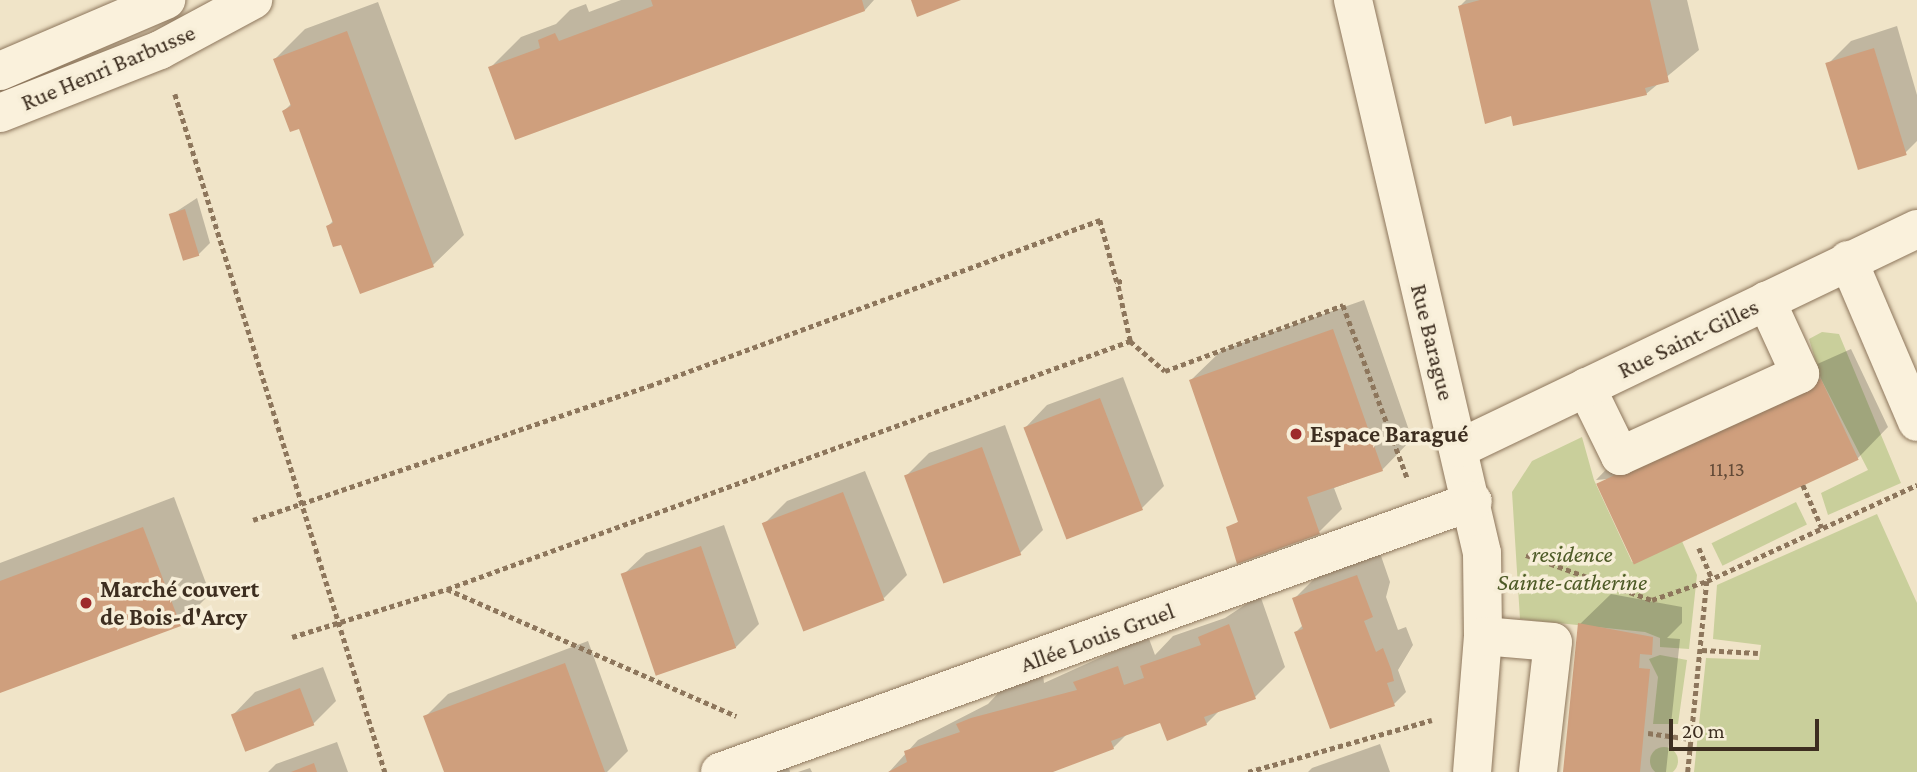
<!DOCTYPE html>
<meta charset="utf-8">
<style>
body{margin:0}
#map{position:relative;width:1917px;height:772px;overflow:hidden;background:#f0e4c8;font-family:"Crimson Pro",serif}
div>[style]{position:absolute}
.green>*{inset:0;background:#c9cf9b;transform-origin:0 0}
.round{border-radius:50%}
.shadow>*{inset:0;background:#0003}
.building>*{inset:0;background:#cf9f7d;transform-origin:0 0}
.path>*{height:4.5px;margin-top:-2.25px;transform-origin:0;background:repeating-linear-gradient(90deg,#8d765c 0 5px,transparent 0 8.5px)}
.roads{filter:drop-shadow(0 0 2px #8d765c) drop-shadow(0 0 2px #8d765c)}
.minor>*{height:38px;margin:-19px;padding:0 19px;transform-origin:19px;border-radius:19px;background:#faf1dc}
.secondary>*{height:38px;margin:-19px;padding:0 19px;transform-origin:19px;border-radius:19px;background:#faf1dc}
.dots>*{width:19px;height:19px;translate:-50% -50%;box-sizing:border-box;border:4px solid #f7eed8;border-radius:50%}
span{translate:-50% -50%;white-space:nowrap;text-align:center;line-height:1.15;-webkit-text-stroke:7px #f7eed8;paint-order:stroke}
.number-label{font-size:21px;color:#624a37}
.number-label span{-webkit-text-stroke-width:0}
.street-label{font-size:24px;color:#3d2e20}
.poi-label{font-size:24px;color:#3d2e20;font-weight:700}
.left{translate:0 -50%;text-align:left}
.park-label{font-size:24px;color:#4d5a26;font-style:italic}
.scale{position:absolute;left:1669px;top:719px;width:150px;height:32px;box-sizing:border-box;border:4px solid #3d2e20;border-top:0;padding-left:9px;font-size:21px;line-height:24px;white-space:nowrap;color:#3d2e20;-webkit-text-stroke:5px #f7eed8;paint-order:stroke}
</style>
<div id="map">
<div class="green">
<i style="clip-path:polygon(1822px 332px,1839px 334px,1901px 483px,1828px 515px,1821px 493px,1868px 470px,1821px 379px,1809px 339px)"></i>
<i style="clip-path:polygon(1582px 437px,1594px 480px,1632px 562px,1681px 539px,1697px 575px,1689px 649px,1660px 647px,1660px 638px,1645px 632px,1520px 619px,1512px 492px,1532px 461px)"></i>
<i style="left:1796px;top:502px;width:25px;height:94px;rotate:64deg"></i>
<i style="clip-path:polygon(1877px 514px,1917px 603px,1917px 772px,1694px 772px,1706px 658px,1759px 660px,1761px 645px,1713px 639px,1717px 585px)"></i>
<i style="clip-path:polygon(1660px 655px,1687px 660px,1678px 724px,1653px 724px,1658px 677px,1649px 659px)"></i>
<i class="round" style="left:1650px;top:747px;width:28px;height:28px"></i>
</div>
<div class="shadow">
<i style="clip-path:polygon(621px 0,874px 0,865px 10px,490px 68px,521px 37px,556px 24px,570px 10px,586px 4px,589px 12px)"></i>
<i style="clip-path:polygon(1466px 0,1687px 0,1699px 50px,1646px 94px,1512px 114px,1460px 6px)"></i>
<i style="clip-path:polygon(378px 2px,464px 235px,433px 265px,342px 243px,328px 226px,334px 220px,300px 126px,284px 111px,292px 103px,275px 59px,305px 29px)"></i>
<i style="clip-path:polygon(1897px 26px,1917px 95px,1917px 141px,1905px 153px,1828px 64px,1851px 41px)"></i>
<i style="clip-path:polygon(197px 198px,210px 243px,198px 255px,171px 215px)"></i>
<i style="clip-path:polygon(1364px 300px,1412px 439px,1382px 470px,1334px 488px,1342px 509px,1319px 532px,1238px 561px,1228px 531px,1240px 520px,1191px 380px,1222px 350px)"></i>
<i style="clip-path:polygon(1851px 349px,1888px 427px,1858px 458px,1596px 480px,1626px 449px)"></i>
<i style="clip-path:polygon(1123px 377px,1164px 486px,1141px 509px,1025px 428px,1047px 405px)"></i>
<i style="clip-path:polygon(1005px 425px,1043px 530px,1020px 553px,944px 581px,906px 476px,929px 453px)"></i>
<i style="clip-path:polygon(865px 471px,907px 575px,884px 598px,764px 524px,787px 501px)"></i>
<i style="clip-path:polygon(174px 497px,210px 594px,180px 624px,0 691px,0 563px)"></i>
<i style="clip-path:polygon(724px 525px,759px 624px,736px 647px,623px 575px,646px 553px)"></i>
<i style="clip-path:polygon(1380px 553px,1390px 582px,1386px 597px,1398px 630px,1406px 627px,1413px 645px,1398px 670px,1406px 692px,1394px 704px,1296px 632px,1304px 624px,1294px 599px,1317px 576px)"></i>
<i style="clip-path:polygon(1611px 594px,1682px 607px,1682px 623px,1667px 638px,1680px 639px,1666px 772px,1565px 772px,1580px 624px)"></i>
<i style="clip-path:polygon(1260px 595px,1285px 667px,1255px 697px,1220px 710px,1206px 724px,1161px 721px,1128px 733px,1113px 748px,1048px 772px,889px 772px,918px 740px,988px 704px,1004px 687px,1043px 674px,1044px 683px,1148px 636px,1155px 655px,1173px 636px,1225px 618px)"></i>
<i style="clip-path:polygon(588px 641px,628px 751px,607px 772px,446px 772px,425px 717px,448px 694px)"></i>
<i style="clip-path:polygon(323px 667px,336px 701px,313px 724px,233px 715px,255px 692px)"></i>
<i style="clip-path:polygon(337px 742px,348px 772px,268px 772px,276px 764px)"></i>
<i style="clip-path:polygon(1380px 744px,1390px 772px,1308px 772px,1312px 768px)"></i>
<i style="clip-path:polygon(788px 765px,790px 772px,770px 772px)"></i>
<i style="clip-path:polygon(810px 768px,812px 772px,798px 772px)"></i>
</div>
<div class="building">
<i style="clip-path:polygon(651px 0,862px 0,865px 11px,515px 140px,488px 67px,540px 48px,538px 40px,555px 33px,559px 41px,653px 6px)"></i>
<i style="clip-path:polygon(911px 0,961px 0,917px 17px)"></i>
<i style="clip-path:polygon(1480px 0,1650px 0,1669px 82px,1645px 88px,1647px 95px,1513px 126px,1511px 116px,1485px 124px,1458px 6px)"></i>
<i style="clip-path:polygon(347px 31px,434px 267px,360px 294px,341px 245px,333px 247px,326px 226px,333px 223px,299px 129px,290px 132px,282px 111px,291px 106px,273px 59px)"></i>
<i style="left:1874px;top:48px;width:112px;height:51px;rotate:73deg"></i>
<i style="left:185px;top:209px;width:49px;height:17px;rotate:73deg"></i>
<i style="clip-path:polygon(1333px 329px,1383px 471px,1307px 497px,1320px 534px,1237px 564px,1226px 527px,1238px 522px,1189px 380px)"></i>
<i style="left:1821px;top:379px;width:89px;height:248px;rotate:65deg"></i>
<i style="left:1100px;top:398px;width:120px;height:82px;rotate:69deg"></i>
<i style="left:982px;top:447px;width:115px;height:83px;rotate:70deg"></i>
<i style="left:843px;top:492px;width:116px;height:87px;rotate:69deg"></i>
<i style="clip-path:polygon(143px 527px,181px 626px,0 693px,0 581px)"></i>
<i style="left:701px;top:546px;width:108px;height:85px;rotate:71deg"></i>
<i style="clip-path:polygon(1357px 575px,1373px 617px,1364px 621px,1376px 652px,1383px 648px,1391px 669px,1394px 681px,1387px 683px,1395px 706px,1330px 729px,1294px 632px,1303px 629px,1292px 598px)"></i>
<i style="clip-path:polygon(1578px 623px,1653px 637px,1652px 655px,1640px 654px,1639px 668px,1650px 669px,1640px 772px,1563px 772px)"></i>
<i style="clip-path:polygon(1229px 624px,1256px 699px,1204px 717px,1207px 725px,1167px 741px,1160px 723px,1111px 741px,1114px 749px,1053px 772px,888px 772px,907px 762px,904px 751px,960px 732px,956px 724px,971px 718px,1077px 690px,1073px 682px,1118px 666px,1124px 685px,1144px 678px,1140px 666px,1201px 645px,1198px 637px)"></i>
<i style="clip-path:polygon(565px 663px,605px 772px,444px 772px,423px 716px)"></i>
<i style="left:300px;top:688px;width:40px;height:74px;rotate:69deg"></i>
<i style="clip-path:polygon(314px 763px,317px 772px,291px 772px)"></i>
</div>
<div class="path">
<i style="left:175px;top:94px;width:710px;rotate:72.79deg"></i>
<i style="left:1130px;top:341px;width:46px;rotate:40.6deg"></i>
<i style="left:1165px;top:371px;width:190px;rotate:-20.3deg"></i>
<i style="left:1343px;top:305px;width:184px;rotate:69.6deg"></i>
<i style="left:1803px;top:485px;width:47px;rotate:66.2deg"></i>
<i style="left:253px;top:520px;width:418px;rotate:-18.7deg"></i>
<i style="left:649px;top:386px;width:481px;rotate:-20.2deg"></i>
<i style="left:1100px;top:220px;width:64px;rotate:74.7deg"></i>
<i style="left:1699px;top:548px;width:33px;rotate:67deg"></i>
<i style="left:1526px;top:555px;width:134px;rotate:19.7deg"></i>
<i style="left:1652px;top:600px;width:58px;rotate:-19.1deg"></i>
<i style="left:1707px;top:581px;width:192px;rotate:95.7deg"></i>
<i style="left:1707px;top:581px;width:231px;rotate:-24.6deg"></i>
<i style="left:447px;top:589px;width:316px;rotate:23.7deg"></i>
<i style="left:292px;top:637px;width:162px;rotate:-17.2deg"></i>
<i style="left:447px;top:589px;width:727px;rotate:-19.96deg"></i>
<i style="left:1130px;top:341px;width:60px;rotate:-102.4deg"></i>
<i style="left:1117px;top:282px;width:8px;rotate:-14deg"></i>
<i style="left:1702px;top:650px;width:56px;rotate:3.1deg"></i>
<i style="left:1648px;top:733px;width:43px;rotate:7.9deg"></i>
<i style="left:1248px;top:772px;width:191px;rotate:-15.8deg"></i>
</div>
<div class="roads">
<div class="minor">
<i style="left:1353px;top:0;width:568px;rotate:76.87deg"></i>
<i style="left:1482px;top:553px;width:83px;rotate:89.3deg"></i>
<i style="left:1483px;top:636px;width:136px;rotate:94.6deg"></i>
<i style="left:1848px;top:260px;width:176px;rotate:66.9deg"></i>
<i style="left:1586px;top:387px;width:77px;rotate:63.8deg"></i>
<i style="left:1620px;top:456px;width:198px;rotate:-24.5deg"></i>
<i style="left:1800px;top:374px;width:81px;rotate:-114.7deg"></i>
<i style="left:1460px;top:448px;width:507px;rotate:-25.6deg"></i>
<i style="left:1483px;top:636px;width:70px;rotate:4.9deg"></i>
<i style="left:1553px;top:642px;width:131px;rotate:96.6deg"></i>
<i style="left:720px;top:772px;width:800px;rotate:-19.79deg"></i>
</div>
<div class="secondary">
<i style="left:0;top:71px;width:181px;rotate:-23.2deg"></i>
<i style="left:0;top:113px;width:172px;rotate:-21.5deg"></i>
<i style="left:160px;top:50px;width:106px;rotate:-28.3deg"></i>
</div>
</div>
<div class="dots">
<i style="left:1296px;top:434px;background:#9e2a2b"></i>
<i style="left:86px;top:603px;background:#9e2a2b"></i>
</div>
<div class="number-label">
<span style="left:1727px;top:469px">11,13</span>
</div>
<div class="street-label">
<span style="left:108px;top:67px;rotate:-23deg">Rue Henri Barbusse</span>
<span style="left:1688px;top:338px;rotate:-26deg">Rue Saint-Gilles</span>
<span style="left:1433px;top:342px;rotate:76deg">Rue Barague</span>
<span style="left:1097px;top:637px;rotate:-20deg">Allée Louis Gruel</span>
</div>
<div class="poi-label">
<span class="left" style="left:1310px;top:434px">Espace Baragué</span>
<span class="left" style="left:100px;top:603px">Marché couvert<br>de Bois-d'Arcy</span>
</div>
<div class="park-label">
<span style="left:1572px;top:568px">residence<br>Sainte-catherine</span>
</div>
<div class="scale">20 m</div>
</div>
